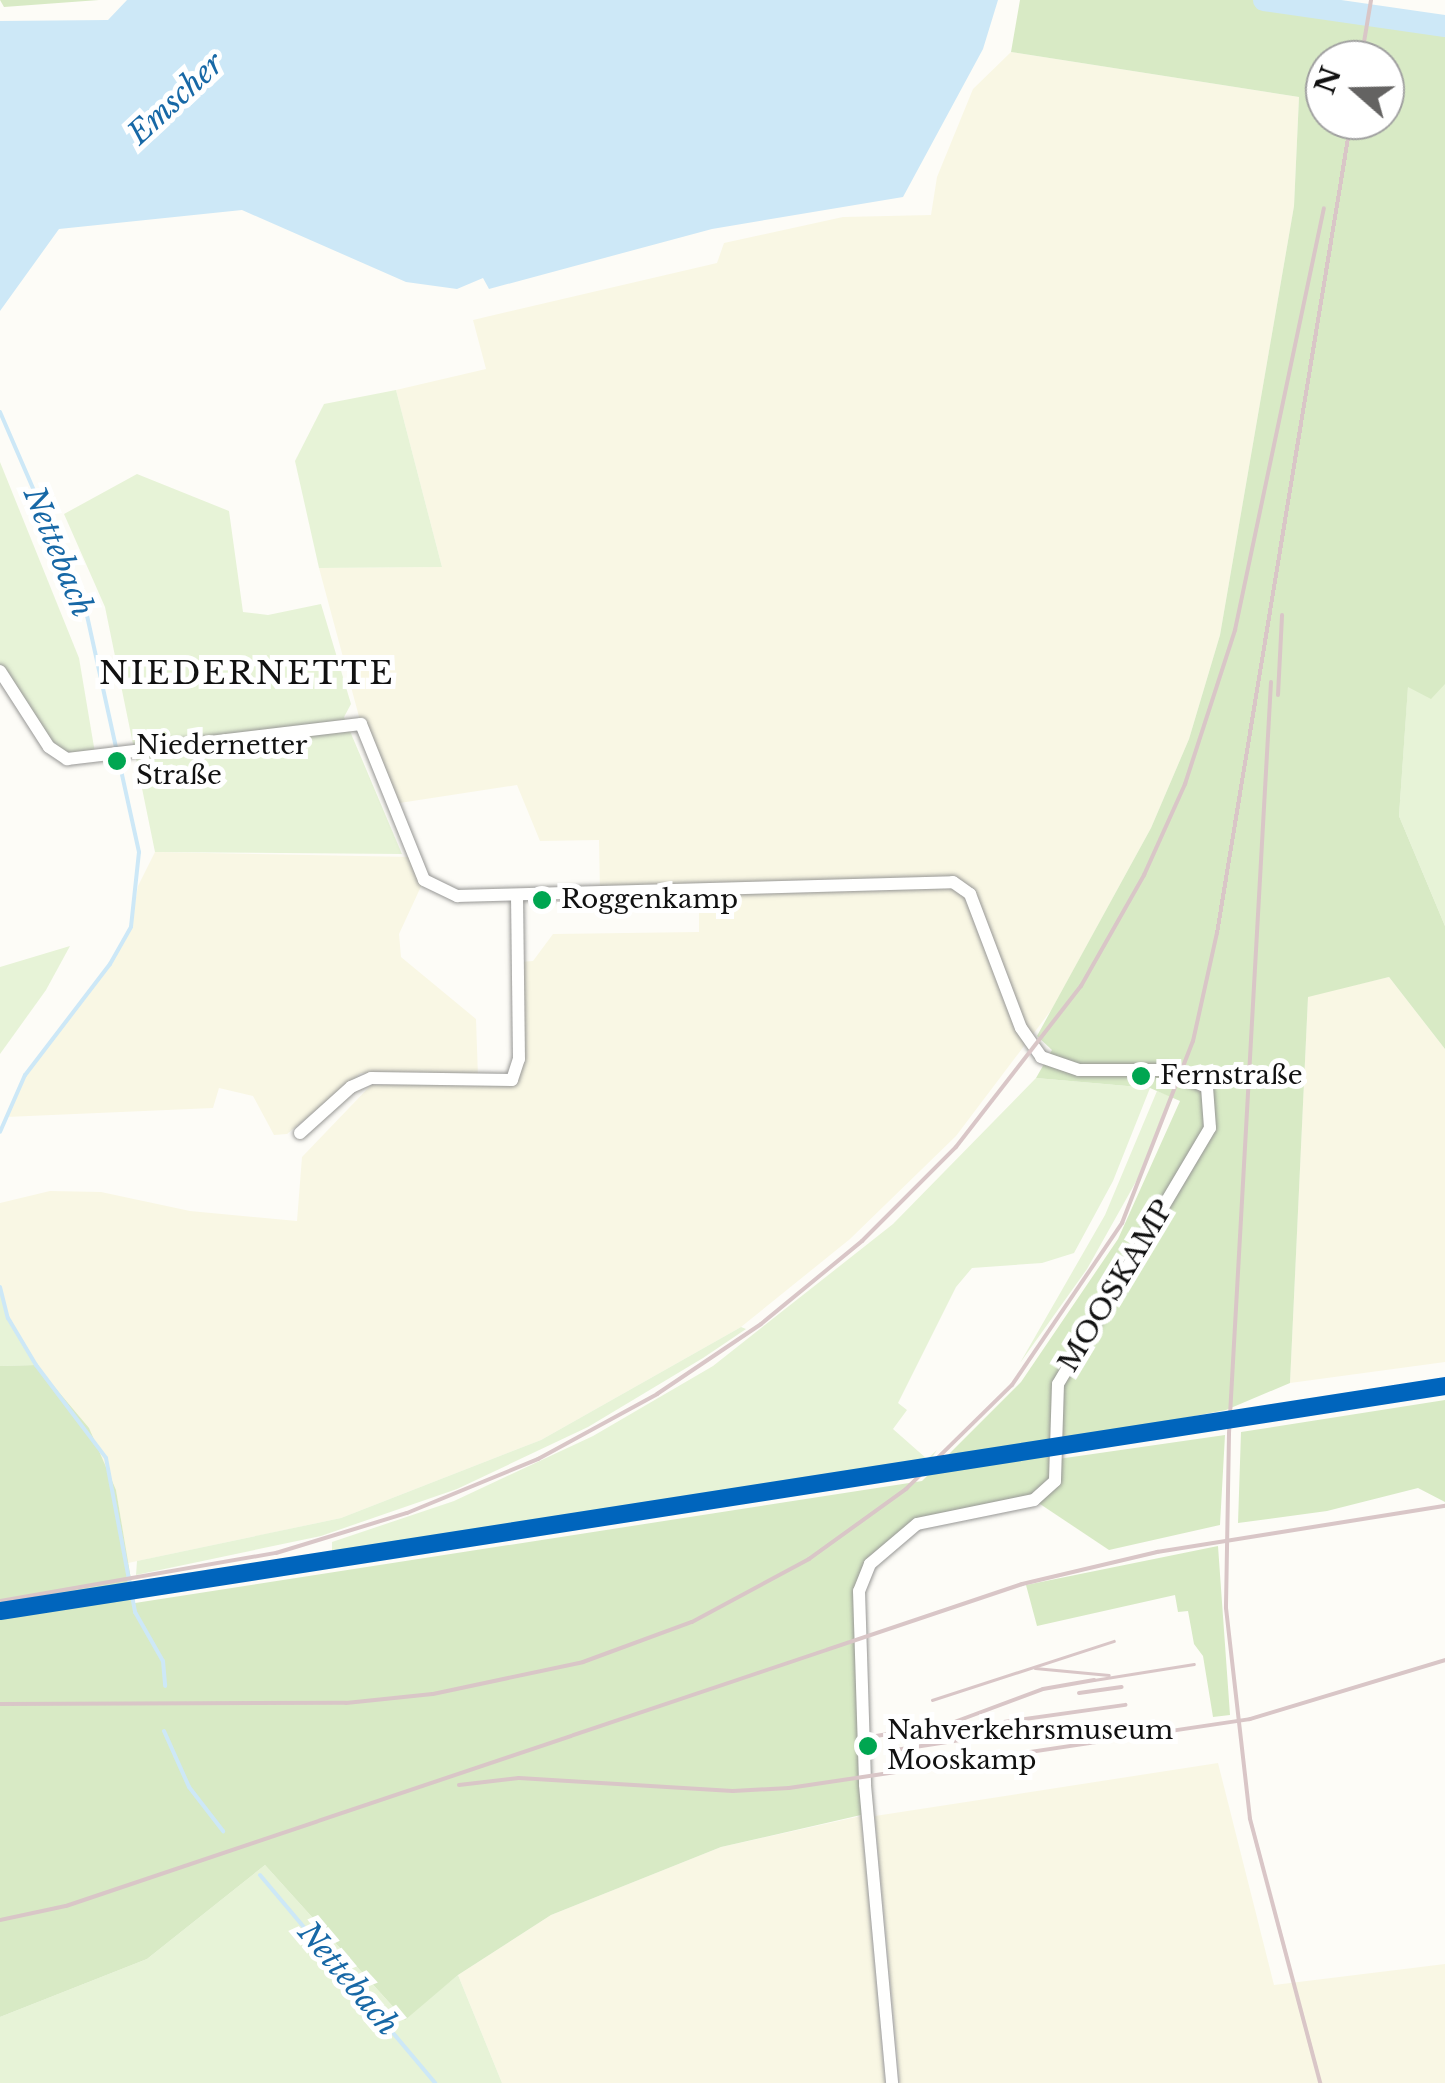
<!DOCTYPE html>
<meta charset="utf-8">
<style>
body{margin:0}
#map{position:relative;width:1445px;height:2083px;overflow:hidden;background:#fdfcf7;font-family:"Libre Baskerville",serif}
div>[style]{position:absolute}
.farmland>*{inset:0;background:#f9f7e4}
.green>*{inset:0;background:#e7f3d7}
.forest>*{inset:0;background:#d8eac5}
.water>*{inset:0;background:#cde8f7}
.stream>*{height:4px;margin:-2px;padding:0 2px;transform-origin:2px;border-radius:2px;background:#cde8f7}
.river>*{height:22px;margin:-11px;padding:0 11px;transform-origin:11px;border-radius:11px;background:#cde8f7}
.roads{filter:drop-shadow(0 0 2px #979795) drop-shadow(0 0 2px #979795)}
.minor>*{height:12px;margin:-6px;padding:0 6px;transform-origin:6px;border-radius:6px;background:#fffffe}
.tram>*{height:2.5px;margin:-1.25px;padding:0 1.25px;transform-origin:1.25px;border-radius:1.25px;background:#d9c6c7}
.rail>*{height:4px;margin:-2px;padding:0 2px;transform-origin:2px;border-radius:2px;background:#d9c6c7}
.rail-1>*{height:18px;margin:-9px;padding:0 9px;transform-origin:9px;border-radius:9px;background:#0065bd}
.dots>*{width:28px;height:28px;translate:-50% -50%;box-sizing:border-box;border:5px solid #fff;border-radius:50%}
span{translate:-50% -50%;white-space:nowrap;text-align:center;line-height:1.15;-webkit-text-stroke:10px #fff;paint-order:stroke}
.bus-label{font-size:26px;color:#111}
.left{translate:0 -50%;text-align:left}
.street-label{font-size:28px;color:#111}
.water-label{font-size:30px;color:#1768a6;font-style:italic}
.quarter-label{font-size:32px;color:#111;letter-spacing:2.5px}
.north{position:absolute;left:1305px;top:40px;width:100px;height:100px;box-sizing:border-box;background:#fff;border:2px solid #a0a0a0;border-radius:50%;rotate:290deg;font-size:28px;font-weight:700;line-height:40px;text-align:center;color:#111}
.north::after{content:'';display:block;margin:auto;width:35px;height:45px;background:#646362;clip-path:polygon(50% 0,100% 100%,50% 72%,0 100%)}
</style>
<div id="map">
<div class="farmland">
<i style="clip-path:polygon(1011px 52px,1299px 97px,1294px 206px,1220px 635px,1189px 739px,1151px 828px,1052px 1009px,956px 1136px,850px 1239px,741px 1327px,541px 1440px,341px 1518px,128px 1563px,116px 1490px,8px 1318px,0 1287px,0 1203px,50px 1191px,101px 1192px,190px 1211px,297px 1221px,302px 1157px,371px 1085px,515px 1081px,520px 962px,533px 961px,553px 934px,699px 932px,699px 888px,600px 893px,599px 840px,540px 841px,517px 785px,393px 804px,361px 724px,319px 568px,442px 567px,396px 390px,486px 369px,473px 320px,717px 263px,724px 243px,843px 217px,931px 215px,937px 177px,973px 89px)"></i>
<i style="clip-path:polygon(155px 852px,413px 857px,424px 880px,399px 934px,401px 957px,476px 1019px,478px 1077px,361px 1073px,287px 1134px,274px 1135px,253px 1096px,219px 1088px,213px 1108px,6px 1117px,25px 1075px,110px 964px,131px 927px,138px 886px)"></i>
<i style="clip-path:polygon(1389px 977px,1445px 1049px,1445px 1362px,1290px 1383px,1308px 996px)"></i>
<i style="clip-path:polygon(1218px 1763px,1274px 1985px,1445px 1964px,1445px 2083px,900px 2083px,875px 1816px)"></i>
<i style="clip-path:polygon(861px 1816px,885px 2083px,502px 2083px,458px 1975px,551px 1915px,721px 1847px)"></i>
</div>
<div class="green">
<i style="clip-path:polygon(396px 390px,442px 567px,319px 568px,295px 461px,324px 404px)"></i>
<i style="clip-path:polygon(0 462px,79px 658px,95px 753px,87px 759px,49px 747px,0 671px)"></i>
<i style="clip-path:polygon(137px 474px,229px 511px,243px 612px,268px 615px,321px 604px,351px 704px,344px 717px,402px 854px,155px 852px,105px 607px,64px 514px)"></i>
<i style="clip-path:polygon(1445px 684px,1445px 926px,1399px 816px,1408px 685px)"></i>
<i style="clip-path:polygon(70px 946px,46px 990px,0 1054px,0 967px)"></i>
<i style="clip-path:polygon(1036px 1078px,1150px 1088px,1113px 1181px,1074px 1253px,1042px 1263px,972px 1268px,956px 1287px,898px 1403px,907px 1410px,893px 1429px,927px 1459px,937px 1450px,929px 1462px,332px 1552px,332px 1542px,454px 1501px,593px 1436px,713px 1366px,893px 1224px)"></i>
<i style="clip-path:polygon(1157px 1091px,1170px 1096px,1138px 1178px,1087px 1269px,1020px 1363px,1105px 1215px)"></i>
<i style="clip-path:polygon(0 1287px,8px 1318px,36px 1365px,0 1366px)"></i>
<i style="clip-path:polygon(741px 1327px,746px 1329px,703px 1358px,588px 1427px,457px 1489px,321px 1536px,136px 1575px,137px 1561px,341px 1518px,541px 1440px)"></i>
<i style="clip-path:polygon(265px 1865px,404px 2019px,458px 1975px,502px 2083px,0 2083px,0 2017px,147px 1959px)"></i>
</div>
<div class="forest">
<i style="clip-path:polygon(0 0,99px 0,4px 7px)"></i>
<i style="clip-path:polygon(evenodd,1020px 0,1272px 0,1445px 36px,1445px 684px,1431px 699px,1408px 687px,1399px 816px,1445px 926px,1445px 1049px,1389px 977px,1308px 997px,1290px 1383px,1226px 1410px,1063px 1441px,1058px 1459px,1225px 1435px,1220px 1525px,1109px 1550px,1034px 1500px,948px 1516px,892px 1539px,867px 1558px,855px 1589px,861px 1815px,721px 1847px,551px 1915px,458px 1975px,405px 2020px,265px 1865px,147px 1959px,0 2017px,0 1366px,36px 1365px,89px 1428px,116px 1490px,135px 1603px,922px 1481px,1021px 1382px,1118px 1239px,1180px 1101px,1150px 1088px,1036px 1078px,1052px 1050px,1037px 1036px,1151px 828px,1189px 739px,1220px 635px,1294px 206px,1299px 97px,1011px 52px,1020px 0,1325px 60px,1385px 60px,1385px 120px,1325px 120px,1325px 60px)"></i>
<i style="clip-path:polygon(1445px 1400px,1445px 1502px,1418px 1488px,1327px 1511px,1238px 1523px,1241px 1432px)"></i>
<i style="clip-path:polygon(1218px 1546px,1230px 1715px,1213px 1717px,1203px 1656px,1194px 1644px,1188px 1611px,1178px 1612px,1175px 1595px,1037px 1626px,1026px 1585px)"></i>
</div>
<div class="water">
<i style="clip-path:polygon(127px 0,998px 0,983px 49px,903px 197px,712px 229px,489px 289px,483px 278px,457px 289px,406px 282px,242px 210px,59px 229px,0 311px,0 21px,108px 20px)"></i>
</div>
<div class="stream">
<i style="left:0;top:412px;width:217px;rotate:66.6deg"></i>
<i style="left:86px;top:611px;width:247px;rotate:77.6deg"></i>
<i style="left:139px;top:852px;width:75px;rotate:96.1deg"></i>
<i style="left:131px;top:927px;width:43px;rotate:119.6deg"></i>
<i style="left:110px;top:964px;width:140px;rotate:127.4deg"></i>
<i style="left:25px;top:1075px;width:62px;rotate:113.7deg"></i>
<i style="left:0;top:1287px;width:32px;rotate:76deg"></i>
<i style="left:8px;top:1318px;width:55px;rotate:59.2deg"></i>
<i style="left:36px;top:1365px;width:116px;rotate:53deg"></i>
<i style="left:106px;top:1458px;width:157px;rotate:79.3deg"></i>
<i style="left:135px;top:1612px;width:56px;rotate:60.3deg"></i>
<i style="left:163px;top:1661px;width:25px;rotate:85deg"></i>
<i style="left:164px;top:1731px;width:61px;rotate:65.9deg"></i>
<i style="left:189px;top:1787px;width:56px;rotate:52.3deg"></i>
<i style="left:260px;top:1875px;width:272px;rotate:49.9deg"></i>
</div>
<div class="river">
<i style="left:1264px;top:0;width:183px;rotate:8.2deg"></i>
</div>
<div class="roads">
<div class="minor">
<i style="left:0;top:671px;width:90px;rotate:57.2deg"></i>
<i style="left:49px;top:747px;width:22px;rotate:34deg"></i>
<i style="left:67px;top:759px;width:296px;rotate:-6.8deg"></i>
<i style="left:361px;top:724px;width:168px;rotate:68deg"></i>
<i style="left:424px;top:880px;width:37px;rotate:26deg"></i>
<i style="left:457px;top:896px;width:496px;rotate:-1.6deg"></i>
<i style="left:953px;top:882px;width:21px;rotate:35deg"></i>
<i style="left:970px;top:894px;width:143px;rotate:69.2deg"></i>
<i style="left:1021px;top:1028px;width:35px;rotate:55deg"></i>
<i style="left:1041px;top:1057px;width:40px;rotate:18.9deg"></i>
<i style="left:1079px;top:1070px;width:86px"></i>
<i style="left:1165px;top:1070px;width:45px;rotate:22deg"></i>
<i style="left:1207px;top:1087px;width:41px;rotate:85.8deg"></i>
<i style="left:1210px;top:1128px;width:298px;rotate:120.7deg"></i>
<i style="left:1058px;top:1384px;width:97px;rotate:91.8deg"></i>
<i style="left:1055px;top:1481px;width:28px;rotate:138deg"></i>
<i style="left:1034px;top:1500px;width:119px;rotate:168.4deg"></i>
<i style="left:917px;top:1524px;width:62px;rotate:139.6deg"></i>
<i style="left:870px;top:1564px;width:29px;rotate:112deg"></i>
<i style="left:859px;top:1591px;width:194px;rotate:88.2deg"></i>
<i style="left:865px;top:1785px;width:299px;rotate:84.8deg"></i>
<i style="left:300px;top:1133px;width:69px;rotate:-42deg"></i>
<i style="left:351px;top:1087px;width:22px;rotate:-24deg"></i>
<i style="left:371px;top:1078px;width:141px;rotate:0.8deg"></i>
<i style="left:512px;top:1080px;width:22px;rotate:-72deg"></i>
<i style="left:519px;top:1059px;width:164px;rotate:-90.7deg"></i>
</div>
</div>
<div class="tram">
<i style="left:1035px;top:1668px;width:74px;rotate:5.4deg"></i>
<i style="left:1094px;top:1680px;width:101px;rotate:-9.1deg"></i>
<i style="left:932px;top:1700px;width:191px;rotate:-18deg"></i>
</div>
<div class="rail">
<i style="left:1361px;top:60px;width:61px;rotate:-80.5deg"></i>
<i style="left:1271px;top:682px;width:753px;rotate:93.2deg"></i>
<i style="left:1229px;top:1434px;width:174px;rotate:91deg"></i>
<i style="left:1226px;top:1608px;width:212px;rotate:83.5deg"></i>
<i style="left:1250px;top:1819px;width:273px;rotate:75.1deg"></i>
<i style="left:1278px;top:695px;width:80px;rotate:-87.1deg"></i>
<i style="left:0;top:1601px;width:280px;rotate:-9.9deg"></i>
<i style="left:276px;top:1553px;width:137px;rotate:-17deg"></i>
<i style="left:407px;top:1513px;width:142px;rotate:-22.4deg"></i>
<i style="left:538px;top:1459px;width:136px;rotate:-28.6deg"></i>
<i style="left:657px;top:1394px;width:125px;rotate:-33.9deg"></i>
<i style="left:761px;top:1324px;width:131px;rotate:-39.4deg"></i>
<i style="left:862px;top:1241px;width:133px;rotate:-45deg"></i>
<i style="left:956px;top:1147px;width:204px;rotate:-52.2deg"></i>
<i style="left:1081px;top:986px;width:128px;rotate:-60.4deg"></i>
<i style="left:1144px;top:875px;width:100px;rotate:-65.7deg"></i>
<i style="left:1185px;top:784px;width:162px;rotate:-72deg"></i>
<i style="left:1235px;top:630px;width:431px;rotate:-78.1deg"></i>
<i style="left:1079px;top:1693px;width:43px;rotate:-7.9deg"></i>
<i style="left:0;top:1704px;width:346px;rotate:-0.2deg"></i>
<i style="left:346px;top:1703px;width:87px;rotate:-5.9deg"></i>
<i style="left:433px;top:1694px;width:153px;rotate:-12deg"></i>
<i style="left:583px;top:1662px;width:116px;rotate:-20.2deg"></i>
<i style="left:692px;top:1622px;width:133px;rotate:-28.3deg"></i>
<i style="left:809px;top:1559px;width:120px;rotate:-35.8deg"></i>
<i style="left:906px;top:1489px;width:148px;rotate:-44.5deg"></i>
<i style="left:1012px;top:1385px;width:196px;rotate:-55.8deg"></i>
<i style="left:1122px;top:1223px;width:195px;rotate:-68.7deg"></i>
<i style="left:1193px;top:1041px;width:111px;rotate:-77.5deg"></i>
<i style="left:1217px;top:933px;width:824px;rotate:-80.64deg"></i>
<i style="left:968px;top:1727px;width:159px;rotate:-8deg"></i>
<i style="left:1055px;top:1728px;width:70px;rotate:-0.8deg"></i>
<i style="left:876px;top:1736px;width:74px;rotate:-9.3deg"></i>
<i style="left:949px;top:1724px;width:100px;rotate:-20.4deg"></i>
<i style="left:1043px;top:1689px;width:52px;rotate:-10deg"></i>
<i style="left:889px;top:1751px;width:85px;rotate:-8.8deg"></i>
<i style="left:973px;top:1738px;width:95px;rotate:-1.8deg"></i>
<i style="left:459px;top:1785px;width:60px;rotate:-6.7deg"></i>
<i style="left:519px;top:1778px;width:214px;rotate:3.5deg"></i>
<i style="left:733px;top:1791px;width:56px;rotate:-3.1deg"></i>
<i style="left:789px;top:1788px;width:466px;rotate:-8.5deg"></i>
<i style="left:1250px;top:1719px;width:204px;rotate:-16.8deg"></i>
<i style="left:0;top:1920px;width:67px;rotate:-12deg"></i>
<i style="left:66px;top:1906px;width:1009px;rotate:-18.61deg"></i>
<i style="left:1022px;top:1584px;width:139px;rotate:-13.3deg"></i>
<i style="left:1157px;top:1552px;width:292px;rotate:-9.1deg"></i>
</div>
<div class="rail-1">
<i style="left:0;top:1611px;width:1462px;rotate:-8.85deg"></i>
</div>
<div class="dots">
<i style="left:117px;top:761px;background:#00a651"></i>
<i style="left:542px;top:900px;background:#00a651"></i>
<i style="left:1141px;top:1076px;background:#00a651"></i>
<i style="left:868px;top:1746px;background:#00a651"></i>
</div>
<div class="bus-label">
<span class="left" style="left:136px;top:761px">Niedernetter<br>Straße</span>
<span class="left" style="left:561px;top:900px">Roggenkamp</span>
<span class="left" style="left:1160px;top:1076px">Fernstraße</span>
<span class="left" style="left:887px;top:1746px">Nahverkehrsmuseum<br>Mooskamp</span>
</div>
<div class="street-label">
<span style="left:1116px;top:1286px;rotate:-59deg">MOOSKAMP</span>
</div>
<div class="water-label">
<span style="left:176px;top:99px;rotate:-43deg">Emscher</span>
<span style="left:58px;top:552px;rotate:68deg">Nettebach</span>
<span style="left:348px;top:1979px;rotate:50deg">Nettebach</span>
</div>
<div class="quarter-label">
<span style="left:247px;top:673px">NIEDERNETTE</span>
</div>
<div class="north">N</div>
</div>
